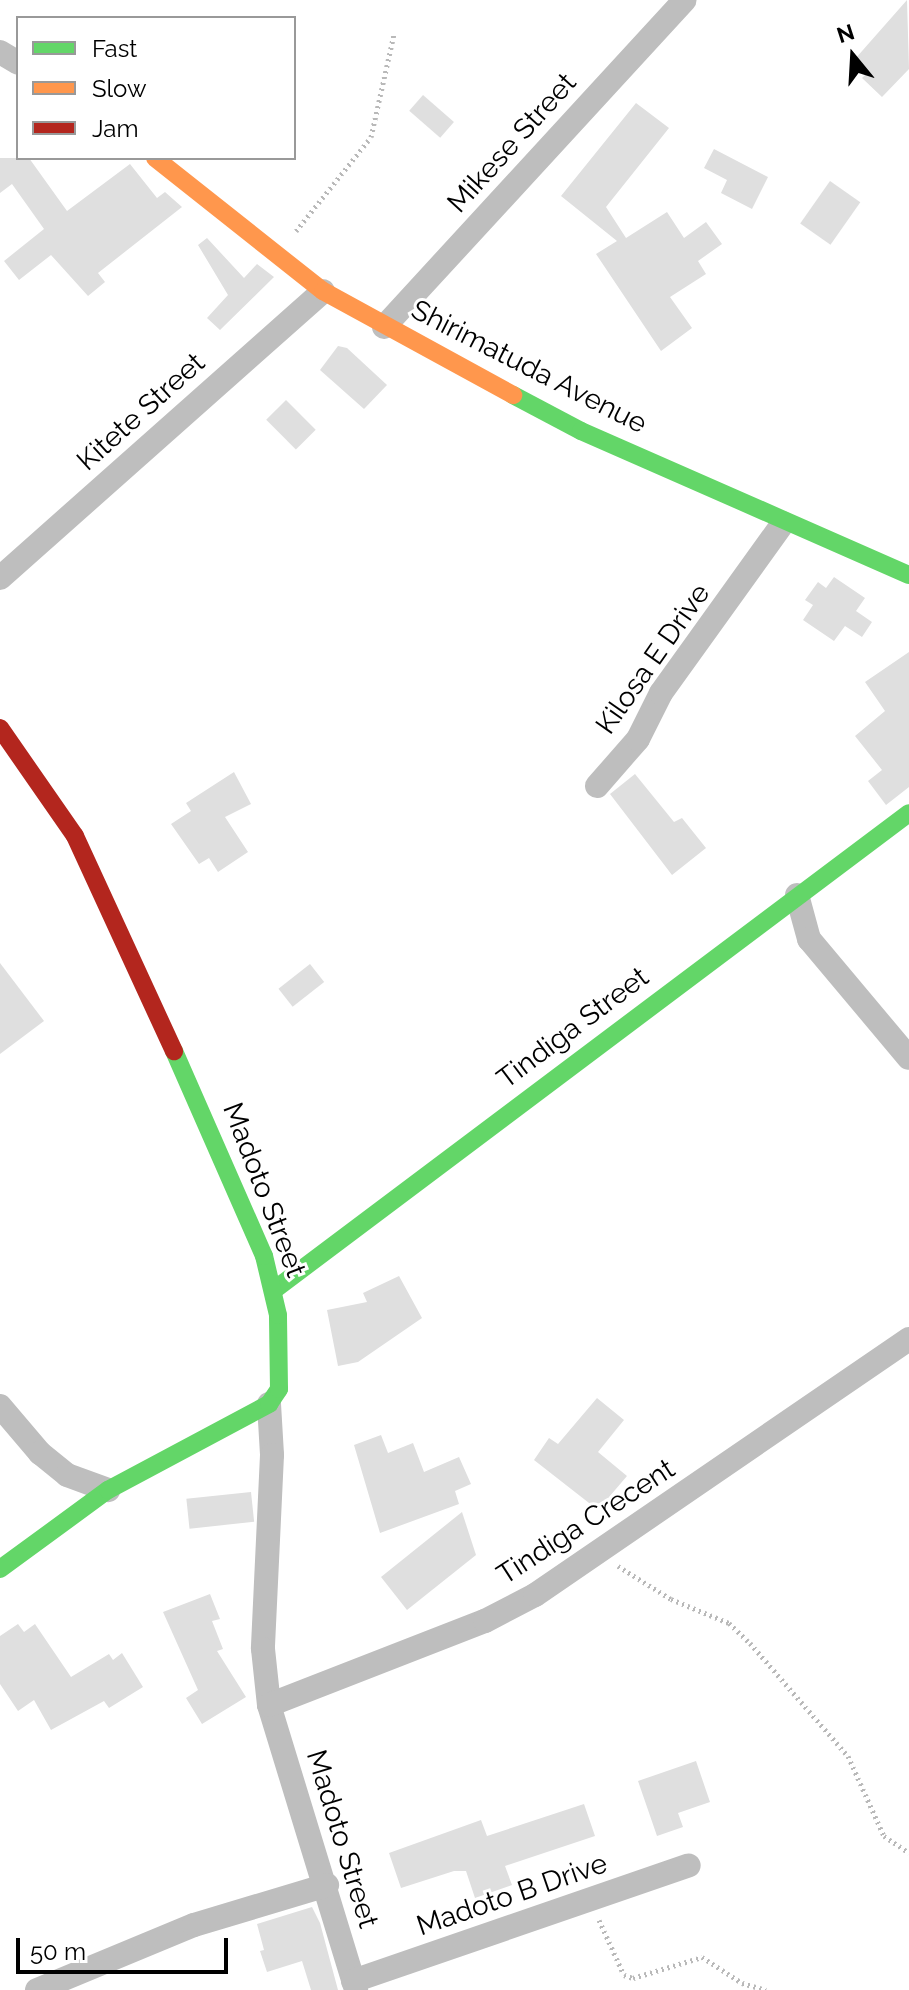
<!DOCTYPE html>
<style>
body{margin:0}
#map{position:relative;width:909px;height:1990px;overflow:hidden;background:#fff;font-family:Raleway,sans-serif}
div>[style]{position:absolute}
.building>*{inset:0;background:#dfdfdf;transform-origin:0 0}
.path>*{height:5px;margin-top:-2.5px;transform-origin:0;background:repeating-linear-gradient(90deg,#b9b9b9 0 2px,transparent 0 6px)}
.street>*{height:24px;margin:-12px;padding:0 12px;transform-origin:12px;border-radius:12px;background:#bebebe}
.fast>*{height:18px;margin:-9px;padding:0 9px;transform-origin:9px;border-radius:9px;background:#63d668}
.slow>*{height:18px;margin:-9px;padding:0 9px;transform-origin:9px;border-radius:9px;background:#ff974d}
.jam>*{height:18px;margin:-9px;padding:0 9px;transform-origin:9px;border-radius:9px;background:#b3261e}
span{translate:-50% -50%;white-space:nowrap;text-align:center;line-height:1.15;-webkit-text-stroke:6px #fff;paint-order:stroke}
.street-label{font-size:28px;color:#000}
.legend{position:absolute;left:16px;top:16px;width:280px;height:144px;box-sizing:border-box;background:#fff;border:2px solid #999;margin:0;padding:10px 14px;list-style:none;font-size:24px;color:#000}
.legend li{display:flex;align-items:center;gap:16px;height:40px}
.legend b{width:40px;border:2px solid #999}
.north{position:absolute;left:813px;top:16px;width:80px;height:80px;-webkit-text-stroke:6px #fff;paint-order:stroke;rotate:342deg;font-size:22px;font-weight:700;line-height:32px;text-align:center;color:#000}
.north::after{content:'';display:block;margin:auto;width:28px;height:36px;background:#000;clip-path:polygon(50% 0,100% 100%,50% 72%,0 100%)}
.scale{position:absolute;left:16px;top:1938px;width:212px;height:36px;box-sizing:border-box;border:4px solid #000;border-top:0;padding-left:10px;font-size:24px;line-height:28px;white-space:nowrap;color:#000;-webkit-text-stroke:6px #fff;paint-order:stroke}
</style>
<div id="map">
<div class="building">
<i style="clip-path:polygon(907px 0,909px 69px,882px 97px,862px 78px,868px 72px,855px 59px)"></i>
<i style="left:423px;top:95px;width:41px;height:21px;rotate:41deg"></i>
<i style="clip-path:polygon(636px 103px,669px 128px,606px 207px,626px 238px,667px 212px,684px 238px,706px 222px,722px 244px,698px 261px,706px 274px,670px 297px,692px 328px,661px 351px,596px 254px,617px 241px,561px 196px)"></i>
<i style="clip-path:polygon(714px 149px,768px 177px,752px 209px,721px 193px,727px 180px,704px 168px)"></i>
<i style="clip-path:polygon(0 158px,29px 158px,67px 211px,130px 164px,157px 198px,165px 192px,182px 207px,98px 273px,105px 282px,88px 296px,51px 255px,19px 280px,4px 261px,44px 229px,12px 184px,0 193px)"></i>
<i style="left:830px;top:181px;width:37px;height:52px;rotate:35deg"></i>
<i style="clip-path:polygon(207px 238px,244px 278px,257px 264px,274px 277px,220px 330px,207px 318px,228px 295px,198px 245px)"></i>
<i style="clip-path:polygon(338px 346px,347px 348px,387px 385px,364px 409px,320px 370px)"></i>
<i style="left:286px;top:400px;width:42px;height:28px;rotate:45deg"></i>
<i style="clip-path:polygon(834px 577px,865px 598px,856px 611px,872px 622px,862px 637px,845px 626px,834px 641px,803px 620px,813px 605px,805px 600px,818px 582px,826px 588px)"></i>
<i style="clip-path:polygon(909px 652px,909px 787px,886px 805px,868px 781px,882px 770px,855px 736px,885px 711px,865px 682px)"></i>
<i style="clip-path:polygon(234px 772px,251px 804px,225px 817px,248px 852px,218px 872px,209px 858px,199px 864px,171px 824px,191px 811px,186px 803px)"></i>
<i style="clip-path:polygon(635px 774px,674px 822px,682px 818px,706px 848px,672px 875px,610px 794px)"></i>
<i style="clip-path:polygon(0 963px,44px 1021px,0 1054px)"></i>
<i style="left:310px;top:964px;width:23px;height:40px;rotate:52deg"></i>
<i style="clip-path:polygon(399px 1276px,422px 1318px,358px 1362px,338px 1366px,327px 1310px,367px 1302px,363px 1293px)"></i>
<i style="clip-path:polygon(597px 1398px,624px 1420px,598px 1452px,627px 1476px,598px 1510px,534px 1460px,549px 1438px,558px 1444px)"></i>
<i style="clip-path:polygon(381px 1435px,388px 1453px,413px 1443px,424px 1472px,459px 1457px,471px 1484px,455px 1491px,459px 1504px,380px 1533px,354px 1445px)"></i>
<i style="left:251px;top:1492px;width:30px;height:65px;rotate:84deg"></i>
<i style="clip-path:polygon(462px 1512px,476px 1555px,407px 1610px,381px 1577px)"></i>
<i style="clip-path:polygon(210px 1594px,220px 1619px,212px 1621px,223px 1649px,217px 1651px,246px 1697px,202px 1724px,186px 1698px,198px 1690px,163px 1612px)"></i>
<i style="clip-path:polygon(18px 1624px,24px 1632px,35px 1624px,71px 1677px,109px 1654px,113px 1660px,122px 1653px,143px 1687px,109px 1708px,104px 1701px,51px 1730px,34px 1700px,18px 1711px,0 1684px,0 1636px)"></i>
<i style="clip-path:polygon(696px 1761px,710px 1802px,678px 1813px,683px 1827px,657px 1836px,638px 1781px)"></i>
<i style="clip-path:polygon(584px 1804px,595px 1836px,505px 1866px,512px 1885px,475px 1898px,466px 1871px,454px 1871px,401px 1888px,389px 1853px,481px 1820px,487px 1836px)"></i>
<i style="clip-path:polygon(312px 1907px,320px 1923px,338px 1990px,311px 1990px,302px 1961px,267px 1972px,260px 1951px,264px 1950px,257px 1924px)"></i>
</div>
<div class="path">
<i style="left:296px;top:231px;width:120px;rotate:-51.4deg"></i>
<i style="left:371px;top:137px;width:106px;rotate:-77.4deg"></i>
<i style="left:618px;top:1566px;width:62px;rotate:31.9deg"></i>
<i style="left:671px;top:1599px;width:63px;rotate:22.5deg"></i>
<i style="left:729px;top:1623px;width:29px;rotate:44deg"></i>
<i style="left:750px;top:1643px;width:150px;rotate:49.1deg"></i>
<i style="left:848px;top:1756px;width:88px;rotate:65.8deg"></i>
<i style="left:884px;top:1836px;width:30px;rotate:34deg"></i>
<i style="left:599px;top:1920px;width:60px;rotate:65.6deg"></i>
<i style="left:624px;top:1975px;width:9px;rotate:18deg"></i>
<i style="left:633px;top:1978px;width:72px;rotate:-16.9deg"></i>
<i style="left:702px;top:1957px;width:48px;rotate:33deg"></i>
<i style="left:742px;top:1983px;width:25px;rotate:16deg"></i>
</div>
<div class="street">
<i style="left:0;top:52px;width:21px;rotate:31deg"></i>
<i style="left:384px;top:327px;width:444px;rotate:-47.4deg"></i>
<i style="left:0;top:578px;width:432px;rotate:-41.6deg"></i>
<i style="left:597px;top:786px;width:62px;rotate:-48.9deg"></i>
<i style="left:638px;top:739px;width:51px;rotate:-63.4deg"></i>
<i style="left:661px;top:693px;width:209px;rotate:-54.3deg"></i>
<i style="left:797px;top:895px;width:46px;rotate:74.7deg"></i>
<i style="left:809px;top:939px;width:155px;rotate:50deg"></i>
<i style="left:269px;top:1404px;width:51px;rotate:86.6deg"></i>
<i style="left:272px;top:1455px;width:194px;rotate:92.7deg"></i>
<i style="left:263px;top:1649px;width:56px;rotate:83.9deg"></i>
<i style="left:269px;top:1705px;width:298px;rotate:73deg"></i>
<i style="left:0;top:1406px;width:62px;rotate:49.6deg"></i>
<i style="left:40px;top:1453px;width:35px;rotate:39deg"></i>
<i style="left:67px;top:1475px;width:44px;rotate:20.1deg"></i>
<i style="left:269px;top:1705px;width:232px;rotate:-21.3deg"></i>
<i style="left:485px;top:1621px;width:56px;rotate:-27.5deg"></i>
<i style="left:535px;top:1595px;width:453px;rotate:-34.4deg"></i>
<i style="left:353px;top:1981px;width:355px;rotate:-19deg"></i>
<i style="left:37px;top:1990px;width:170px;rotate:-22.5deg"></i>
<i style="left:194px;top:1925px;width:139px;rotate:-16.7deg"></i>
</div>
<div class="fast">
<i style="left:513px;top:395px;width:77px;rotate:27.9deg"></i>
<i style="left:581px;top:431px;width:358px;rotate:23.7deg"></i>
<i style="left:274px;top:1290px;width:794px;rotate:-36.91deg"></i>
<i style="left:0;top:1569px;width:134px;rotate:-36.2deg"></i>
<i style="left:108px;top:1490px;width:183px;rotate:-28.1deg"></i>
<i style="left:269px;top:1404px;width:18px;rotate:-56deg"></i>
<i style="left:279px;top:1389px;width:74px;rotate:-90.8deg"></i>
<i style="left:278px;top:1315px;width:61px;rotate:-103.3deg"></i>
<i style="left:264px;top:1256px;width:224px;rotate:-113.7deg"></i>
</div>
<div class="slow">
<i style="left:155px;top:158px;width:214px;rotate:38.4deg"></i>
<i style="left:323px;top:291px;width:217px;rotate:28.7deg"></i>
</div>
<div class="jam">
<i style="left:0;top:728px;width:131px;rotate:55.2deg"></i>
<i style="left:75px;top:836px;width:237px;rotate:65.3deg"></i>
</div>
<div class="street-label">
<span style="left:512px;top:143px;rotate:-48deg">Mikese Street</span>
<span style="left:529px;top:367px;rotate:27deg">Shirimatuda Avenue</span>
<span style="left:141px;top:412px;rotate:-42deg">Kitete Street</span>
<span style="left:653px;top:659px;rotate:-55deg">Kilosa E Drive</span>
<span style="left:573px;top:1028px;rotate:-37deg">Tindiga Street</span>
<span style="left:264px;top:1190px;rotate:69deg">Madoto Street</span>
<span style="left:586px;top:1522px;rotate:-33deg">Tindiga Crecent</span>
<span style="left:342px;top:1839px;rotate:73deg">Madoto Street</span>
<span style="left:512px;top:1895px;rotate:-19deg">Madoto B Drive</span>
</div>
<ul class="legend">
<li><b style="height:10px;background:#63d668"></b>Fast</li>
<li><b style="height:10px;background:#ff974d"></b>Slow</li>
<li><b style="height:10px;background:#b3261e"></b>Jam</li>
</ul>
<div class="north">N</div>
<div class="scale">50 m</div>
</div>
